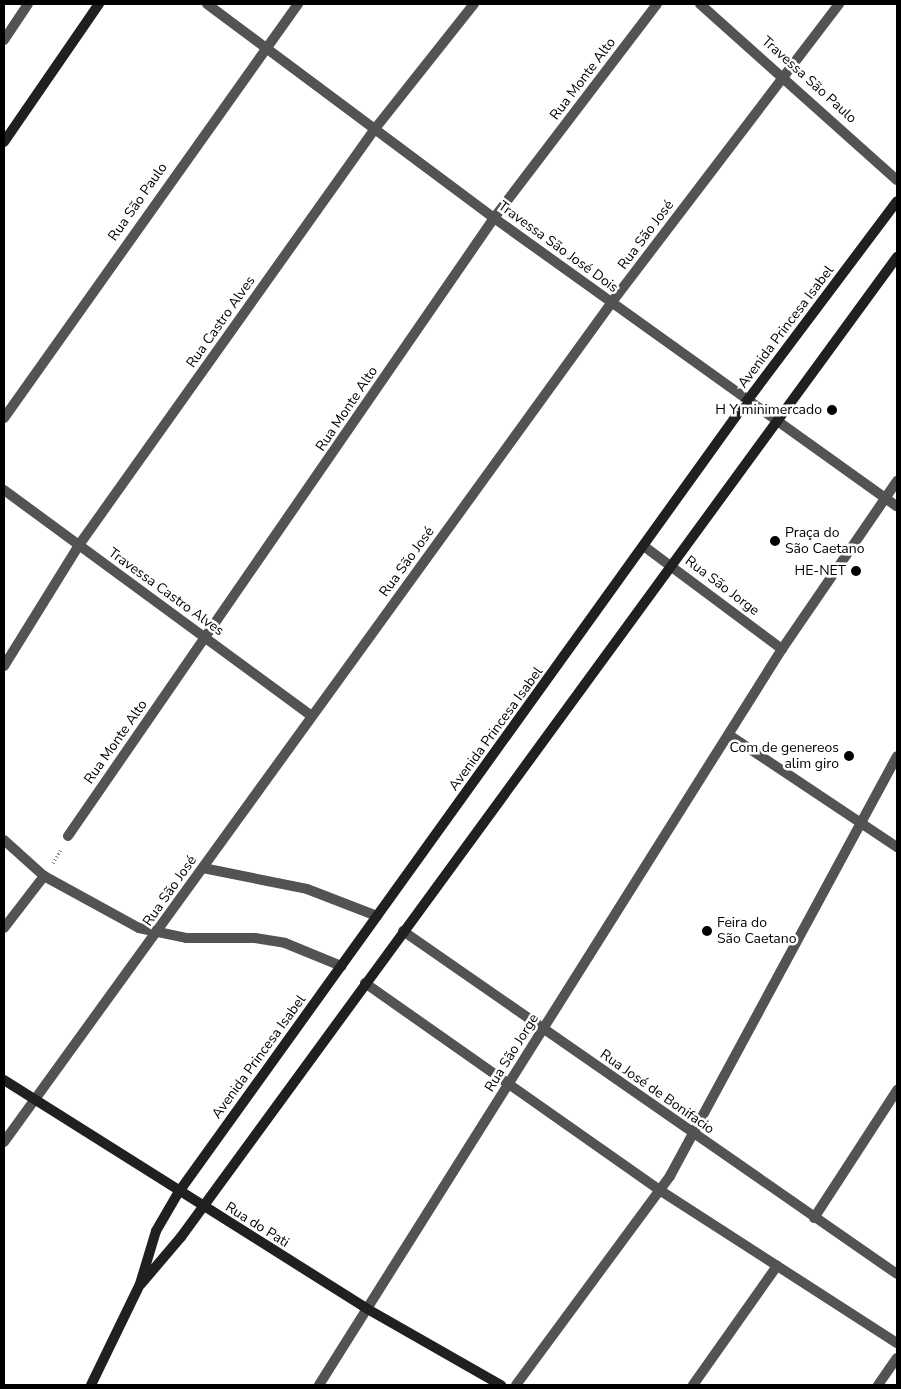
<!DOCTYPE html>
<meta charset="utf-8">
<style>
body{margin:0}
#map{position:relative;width:901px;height:1389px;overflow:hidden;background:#fff;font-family:"Nunito Sans",sans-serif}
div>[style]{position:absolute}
.path>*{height:3px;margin-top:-1.5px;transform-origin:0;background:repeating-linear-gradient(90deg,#757575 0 1px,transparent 0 3.5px)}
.lane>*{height:10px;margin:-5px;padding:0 5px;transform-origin:5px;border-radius:5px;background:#535353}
.street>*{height:10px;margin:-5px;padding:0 5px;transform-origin:5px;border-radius:5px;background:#535353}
.secondary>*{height:10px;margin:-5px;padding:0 5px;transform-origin:5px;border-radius:5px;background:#202020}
.dots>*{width:14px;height:14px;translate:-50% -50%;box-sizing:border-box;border:2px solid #fff;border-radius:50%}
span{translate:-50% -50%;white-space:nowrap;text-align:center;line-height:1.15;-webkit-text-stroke:5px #fff;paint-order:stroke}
.street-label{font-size:14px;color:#000}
.poi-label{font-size:14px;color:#000}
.right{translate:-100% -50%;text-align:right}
.left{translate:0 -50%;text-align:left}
.frame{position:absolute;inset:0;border:5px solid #000;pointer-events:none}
</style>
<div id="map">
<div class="path">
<i style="left:53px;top:863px;width:16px;rotate:-60deg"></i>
</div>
<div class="lane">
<i style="left:4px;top:40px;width:43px;rotate:-56.3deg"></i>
</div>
<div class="street">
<i style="left:207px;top:4px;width:358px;rotate:36.7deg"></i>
<i style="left:494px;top:218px;width:495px;rotate:35.6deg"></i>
<i style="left:700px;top:4px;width:264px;rotate:41.8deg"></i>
<i style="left:4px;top:418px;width:508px;rotate:-54.62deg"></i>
<i style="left:4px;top:490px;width:382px;rotate:36.3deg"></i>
<i style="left:645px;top:547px;width:171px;rotate:36.7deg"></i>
<i style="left:4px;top:666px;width:142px;rotate:-58.2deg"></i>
<i style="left:79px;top:545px;width:509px;rotate:-54.59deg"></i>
<i style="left:374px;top:130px;width:161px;rotate:-51.6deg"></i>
<i style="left:729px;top:735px;width:202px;rotate:33.7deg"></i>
<i style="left:68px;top:836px;width:751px;rotate:-55.42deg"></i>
<i style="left:494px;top:218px;width:269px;rotate:-52.7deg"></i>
<i style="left:4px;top:840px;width:54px;rotate:42deg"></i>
<i style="left:44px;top:876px;width:108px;rotate:28.7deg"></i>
<i style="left:139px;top:928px;width:48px;rotate:12deg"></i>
<i style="left:186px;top:938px;width:69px"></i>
<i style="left:255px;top:938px;width:30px;rotate:9deg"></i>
<i style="left:285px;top:943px;width:61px;rotate:22.3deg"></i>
<i style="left:203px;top:868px;width:106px;rotate:11.4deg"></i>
<i style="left:307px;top:889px;width:75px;rotate:21.1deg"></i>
<i style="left:4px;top:928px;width:66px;rotate:-52.4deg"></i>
<i style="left:403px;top:931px;width:601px;rotate:34.77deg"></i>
<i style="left:365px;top:983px;width:362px;rotate:35.1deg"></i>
<i style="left:661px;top:1191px;width:281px;rotate:32.8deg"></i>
<i style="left:4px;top:1142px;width:1037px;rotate:-54.1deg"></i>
<i style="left:612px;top:302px;width:375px;rotate:-52.7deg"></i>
<i style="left:814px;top:1218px;width:153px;rotate:-57deg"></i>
<i style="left:319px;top:1385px;width:870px;rotate:-57.83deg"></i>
<i style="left:782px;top:649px;width:204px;rotate:-55.6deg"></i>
<i style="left:516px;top:1385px;width:260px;rotate:-53.6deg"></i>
<i style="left:670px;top:1176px;width:477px;rotate:-61.6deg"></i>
<i style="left:693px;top:1385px;width:146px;rotate:-54.8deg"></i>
<i style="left:878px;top:1385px;width:33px;rotate:-55deg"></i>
</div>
<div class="secondary">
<i style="left:4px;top:142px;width:168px;rotate:-55.5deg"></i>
<i style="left:4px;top:1080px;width:426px;rotate:32.2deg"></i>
<i style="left:364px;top:1307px;width:158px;rotate:29.7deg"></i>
<i style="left:141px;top:1284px;width:62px;rotate:-49.6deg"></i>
<i style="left:181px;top:1237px;width:1214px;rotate:-53.85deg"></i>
<i style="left:91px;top:1385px;width:112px;rotate:-64.1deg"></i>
<i style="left:140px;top:1284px;width:55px;rotate:-73.2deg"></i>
<i style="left:156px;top:1231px;width:44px;rotate:-59.9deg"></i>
<i style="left:178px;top:1193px;width:975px;rotate:-54.31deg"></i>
<i style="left:747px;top:401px;width:250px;rotate:-53.1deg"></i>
</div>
<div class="dots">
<i style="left:832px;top:410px;background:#000"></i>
<i style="left:775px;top:541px;background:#000"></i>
<i style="left:856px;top:571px;background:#000"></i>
<i style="left:849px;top:756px;background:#000"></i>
<i style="left:707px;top:931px;background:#000"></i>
</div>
<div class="street-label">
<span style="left:583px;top:79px;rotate:-53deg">Rua Monte Alto</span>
<span style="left:809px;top:80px;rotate:42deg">Travessa São Paulo</span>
<span style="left:138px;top:202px;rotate:-55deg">Rua São Paulo</span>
<span style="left:646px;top:235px;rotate:-53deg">Rua São José</span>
<span style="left:558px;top:247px;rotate:36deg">Travessa São José Dois</span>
<span style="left:221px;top:322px;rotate:-55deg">Rua Castro Alves</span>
<span style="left:786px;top:327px;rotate:-53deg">Avenida Princesa Isabel</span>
<span style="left:347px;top:409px;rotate:-56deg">Rua Monte Alto</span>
<span style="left:407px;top:562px;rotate:-54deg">Rua São José</span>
<span style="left:722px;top:586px;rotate:37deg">Rua São Jorge</span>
<span style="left:166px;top:592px;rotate:36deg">Travessa Castro Alves</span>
<span style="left:496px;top:729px;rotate:-54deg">Avenida Princesa Isabel</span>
<span style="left:116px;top:742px;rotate:-55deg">Rua Monte Alto</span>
<span style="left:170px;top:891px;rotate:-55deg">Rua São José</span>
<span style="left:512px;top:1053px;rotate:-58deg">Rua São Jorge</span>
<span style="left:259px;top:1057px;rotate:-54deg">Avenida Princesa Isabel</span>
<span style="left:657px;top:1092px;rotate:35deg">Rua José de Bonifacio</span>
<span style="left:257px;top:1225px;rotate:32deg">Rua do Pati</span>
</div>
<div class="poi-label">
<span class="right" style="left:822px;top:410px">H Y minimercado</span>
<span class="left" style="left:785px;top:541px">Praça do<br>São Caetano</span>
<span class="right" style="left:846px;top:571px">HE-NET</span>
<span class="right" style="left:839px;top:756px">Com de genereos<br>alim giro</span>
<span class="left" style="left:717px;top:931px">Feira do<br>São Caetano</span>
</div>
<div class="frame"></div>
</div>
